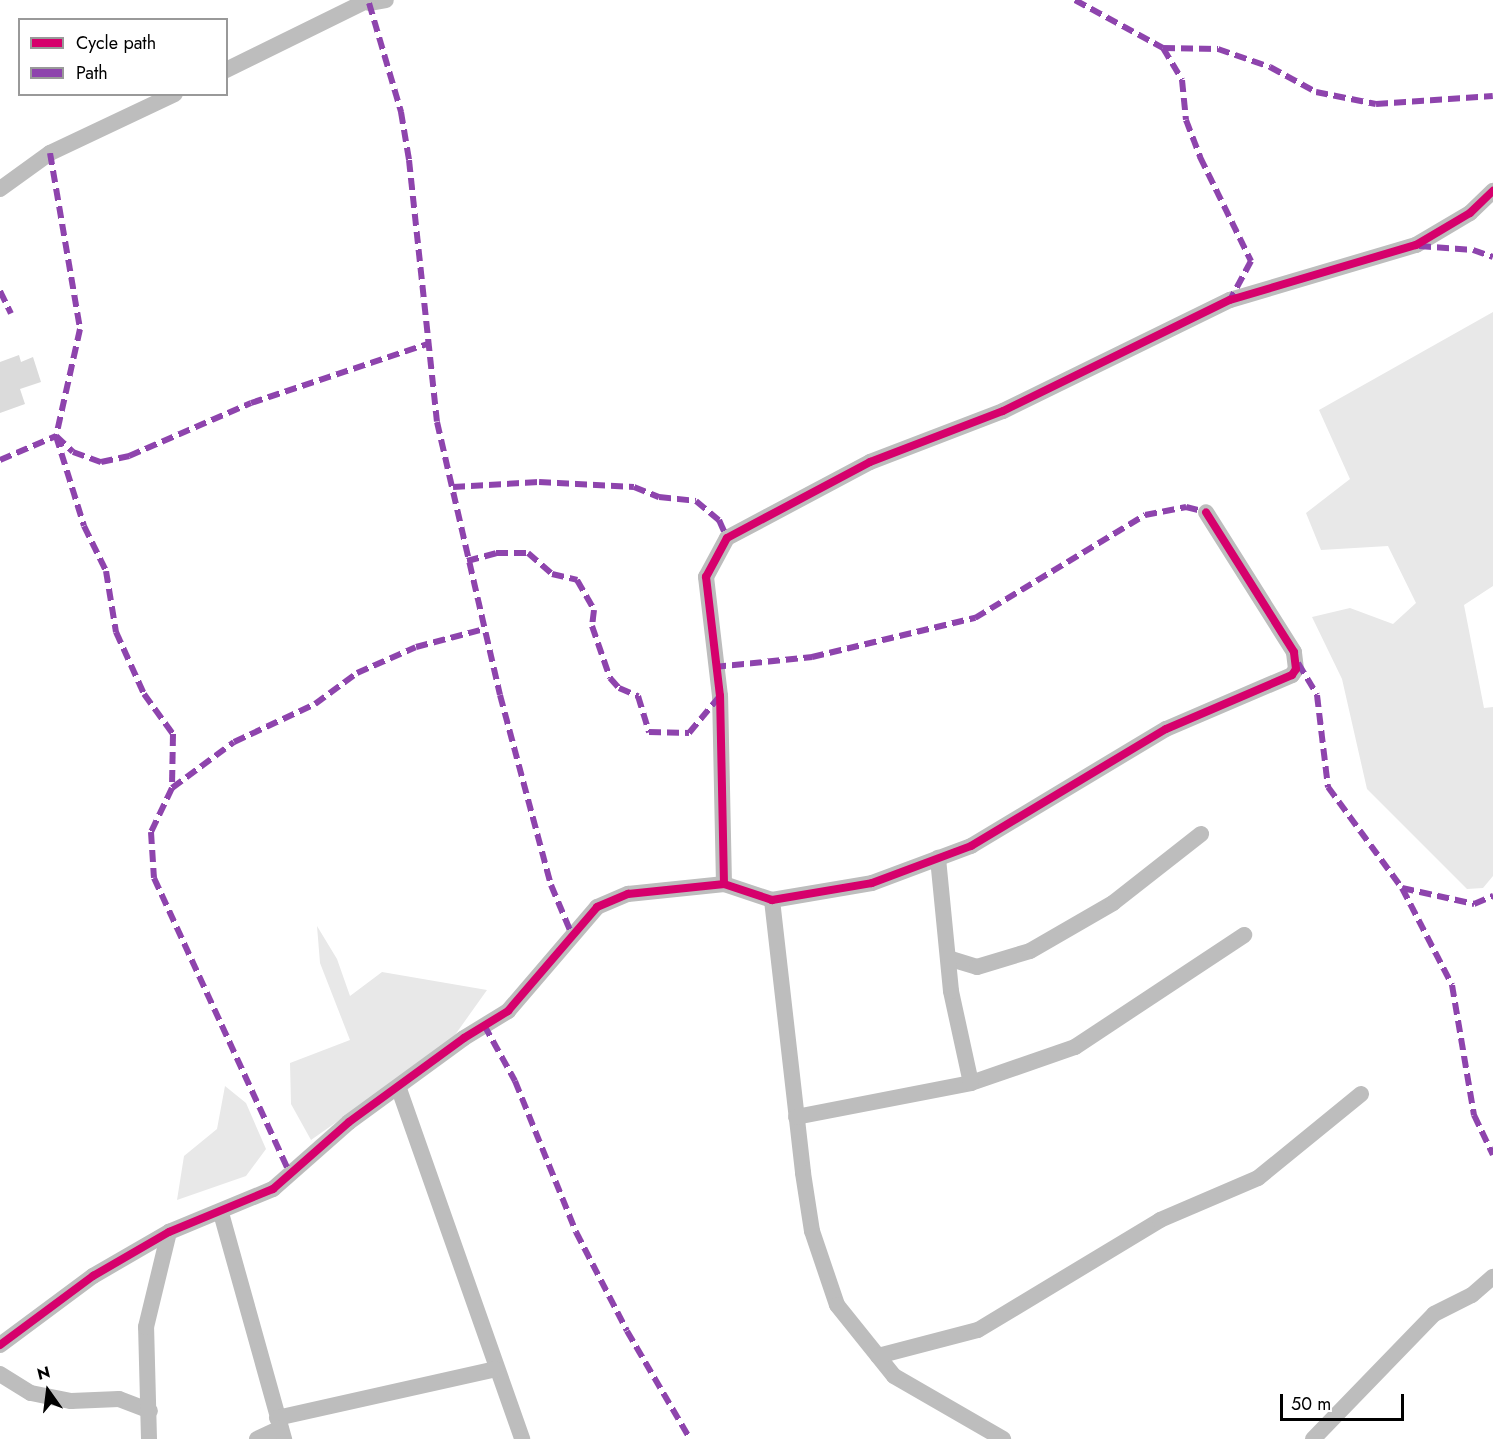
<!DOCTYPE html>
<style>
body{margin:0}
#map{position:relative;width:1493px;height:1439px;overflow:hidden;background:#fff;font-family:Jost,sans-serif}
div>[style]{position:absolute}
.green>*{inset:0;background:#e8e8e8}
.building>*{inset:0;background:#dbdbdb}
.street>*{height:16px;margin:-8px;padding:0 8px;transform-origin:8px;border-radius:8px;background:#bdbdbd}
.quiet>*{height:6px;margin-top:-3px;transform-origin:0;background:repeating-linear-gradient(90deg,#8e44ad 0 12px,transparent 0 18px)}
.cycleway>*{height:8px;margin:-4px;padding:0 4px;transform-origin:4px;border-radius:4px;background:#d6006c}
span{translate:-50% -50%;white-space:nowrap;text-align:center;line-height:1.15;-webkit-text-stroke:6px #fff;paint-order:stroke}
.legend{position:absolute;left:18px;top:18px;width:210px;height:78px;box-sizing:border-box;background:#fff;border:2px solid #999;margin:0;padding:8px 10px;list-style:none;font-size:18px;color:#000}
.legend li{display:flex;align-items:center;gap:12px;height:30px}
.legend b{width:30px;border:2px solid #999}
.north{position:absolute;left:18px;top:1361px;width:60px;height:60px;-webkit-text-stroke:4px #fff;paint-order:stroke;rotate:346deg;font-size:16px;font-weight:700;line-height:24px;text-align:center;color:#000}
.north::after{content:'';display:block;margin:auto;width:21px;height:27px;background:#000;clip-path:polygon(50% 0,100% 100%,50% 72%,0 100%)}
.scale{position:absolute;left:1280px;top:1394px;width:124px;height:27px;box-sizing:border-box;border:3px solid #000;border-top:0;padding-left:8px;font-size:18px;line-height:21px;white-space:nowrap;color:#000;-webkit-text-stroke:4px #fff;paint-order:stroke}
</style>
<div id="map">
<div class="green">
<i style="clip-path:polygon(1493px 312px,1493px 586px,1464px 605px,1484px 708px,1493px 707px,1493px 876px,1483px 888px,1467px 889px,1367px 789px,1342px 679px,1312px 617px,1350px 608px,1393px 624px,1416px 603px,1388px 546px,1321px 550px,1306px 513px,1350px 479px,1319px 410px)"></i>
<i style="clip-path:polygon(317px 926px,337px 959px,350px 996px,382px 972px,487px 990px,450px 1042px,311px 1140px,291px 1104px,290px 1063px,350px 1040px,320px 963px)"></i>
<i style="clip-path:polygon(225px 1086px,246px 1103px,266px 1149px,246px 1176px,177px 1200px,184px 1156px,217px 1129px)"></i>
</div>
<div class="building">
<i style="clip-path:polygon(19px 355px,21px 362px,33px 357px,41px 382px,20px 389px,25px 404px,0 413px,0 362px)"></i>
</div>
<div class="street">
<i style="left:369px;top:3px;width:17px;rotate:-10deg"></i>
<i style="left:226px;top:70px;width:158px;rotate:-26.2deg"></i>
<i style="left:0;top:189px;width:62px;rotate:-35.8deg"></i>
<i style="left:50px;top:153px;width:138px;rotate:-25.3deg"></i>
<i style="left:724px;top:884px;width:51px;rotate:18.4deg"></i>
<i style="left:772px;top:900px;width:101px;rotate:-9.6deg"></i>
<i style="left:872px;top:883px;width:106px;rotate:-20.5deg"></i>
<i style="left:971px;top:846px;width:227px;rotate:-31deg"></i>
<i style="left:1166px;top:729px;width:137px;rotate:-23.2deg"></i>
<i style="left:1292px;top:675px;width:7px;rotate:-56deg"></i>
<i style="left:1296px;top:669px;width:17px;rotate:-97deg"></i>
<i style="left:1294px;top:652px;width:165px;rotate:-122.2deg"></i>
<i style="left:772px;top:900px;width:275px;rotate:83.5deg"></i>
<i style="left:803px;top:1173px;width:59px;rotate:81.2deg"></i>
<i style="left:812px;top:1231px;width:78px;rotate:71.3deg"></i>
<i style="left:837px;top:1305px;width:91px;rotate:51.2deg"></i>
<i style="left:894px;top:1376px;width:126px;rotate:30deg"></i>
<i style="left:951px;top:959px;width:27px;rotate:17deg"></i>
<i style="left:977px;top:967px;width:55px;rotate:-16.8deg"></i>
<i style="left:1030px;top:951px;width:96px;rotate:-30deg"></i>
<i style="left:1113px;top:903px;width:112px;rotate:-38.1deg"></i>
<i style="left:971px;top:1083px;width:110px;rotate:-19.1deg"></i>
<i style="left:1075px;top:1047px;width:203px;rotate:-33.5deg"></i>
<i style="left:399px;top:1089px;width:371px;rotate:70.6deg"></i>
<i style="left:796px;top:1117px;width:178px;rotate:-11deg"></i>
<i style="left:971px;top:1083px;width:94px;rotate:-102.3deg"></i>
<i style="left:951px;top:991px;width:134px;rotate:-95.6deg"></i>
<i style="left:221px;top:1213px;width:235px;rotate:74.4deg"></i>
<i style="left:0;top:1345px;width:116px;rotate:-36.6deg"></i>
<i style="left:93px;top:1276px;width:88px;rotate:-30.1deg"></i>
<i style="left:169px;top:1232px;width:113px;rotate:-22.5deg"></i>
<i style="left:273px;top:1189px;width:101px;rotate:-41.4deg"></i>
<i style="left:349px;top:1122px;width:142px;rotate:-36.1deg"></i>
<i style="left:464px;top:1038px;width:52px;rotate:-31.5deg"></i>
<i style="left:508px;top:1011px;width:137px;rotate:-49.4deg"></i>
<i style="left:597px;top:907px;width:34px;rotate:-23deg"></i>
<i style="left:628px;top:894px;width:97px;rotate:-5.9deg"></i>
<i style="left:724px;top:884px;width:188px;rotate:-91.2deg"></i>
<i style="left:720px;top:696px;width:120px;rotate:-96.7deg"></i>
<i style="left:706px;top:577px;width:44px;rotate:-61.7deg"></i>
<i style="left:727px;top:538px;width:162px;rotate:-28deg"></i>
<i style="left:870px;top:462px;width:142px;rotate:-21deg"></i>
<i style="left:1003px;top:411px;width:253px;rotate:-26.1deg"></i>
<i style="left:1230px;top:300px;width:194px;rotate:-16.5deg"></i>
<i style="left:1416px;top:245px;width:63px;rotate:-30.7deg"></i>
<i style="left:1470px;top:213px;width:32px;rotate:-44deg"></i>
<i style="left:878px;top:1356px;width:103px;rotate:-14.6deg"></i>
<i style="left:978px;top:1330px;width:213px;rotate:-31.1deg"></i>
<i style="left:1160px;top:1220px;width:107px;rotate:-23.2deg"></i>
<i style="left:1258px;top:1178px;width:133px;rotate:-39.2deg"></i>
<i style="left:0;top:1374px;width:36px;rotate:32deg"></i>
<i style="left:31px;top:1393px;width:41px;rotate:11.3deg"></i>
<i style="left:71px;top:1401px;width:48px;rotate:-2.4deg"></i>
<i style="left:119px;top:1399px;width:33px;rotate:21deg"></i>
<i style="left:277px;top:1418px;width:224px;rotate:-12.6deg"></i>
<i style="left:149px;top:1439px;width:112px;rotate:-91.5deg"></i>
<i style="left:146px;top:1327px;width:98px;rotate:-76.4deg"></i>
<i style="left:257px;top:1439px;width:26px;rotate:-25deg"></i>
<i style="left:1313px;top:1439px;width:174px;rotate:-45.9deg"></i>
<i style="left:1434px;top:1314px;width:42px;rotate:-26.6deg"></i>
<i style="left:1472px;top:1295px;width:28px;rotate:-41deg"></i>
</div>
<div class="quiet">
<i style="left:1075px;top:0;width:100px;rotate:28.6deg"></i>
<i style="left:1163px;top:48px;width:55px;rotate:1deg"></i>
<i style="left:1218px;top:49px;width:55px;rotate:19.1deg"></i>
<i style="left:1270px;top:67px;width:52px;rotate:28.5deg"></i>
<i style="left:1316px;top:92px;width:61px;rotate:11.3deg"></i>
<i style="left:1376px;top:104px;width:117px;rotate:-3.9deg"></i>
<i style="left:369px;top:3px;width:114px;rotate:73.6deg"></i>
<i style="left:401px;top:112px;width:49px;rotate:80.5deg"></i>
<i style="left:409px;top:160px;width:263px;rotate:83.9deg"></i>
<i style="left:437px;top:422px;width:280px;rotate:77deg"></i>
<i style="left:500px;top:695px;width:197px;rotate:75deg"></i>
<i style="left:551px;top:885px;width:54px;rotate:67.2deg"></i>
<i style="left:1163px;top:48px;width:37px;rotate:59deg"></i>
<i style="left:1182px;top:80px;width:40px;rotate:84.3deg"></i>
<i style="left:1186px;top:120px;width:40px;rotate:69deg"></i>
<i style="left:1200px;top:157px;width:116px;rotate:63.9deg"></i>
<i style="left:1251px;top:261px;width:44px;rotate:118.3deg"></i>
<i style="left:50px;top:153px;width:179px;rotate:80.3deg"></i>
<i style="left:80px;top:329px;width:110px;rotate:102.6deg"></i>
<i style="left:56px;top:436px;width:94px;rotate:72.7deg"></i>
<i style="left:84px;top:526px;width:50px;rotate:63.9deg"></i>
<i style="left:106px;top:571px;width:62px;rotate:80.7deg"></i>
<i style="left:116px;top:632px;width:68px;rotate:65.7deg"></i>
<i style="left:144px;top:694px;width:49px;rotate:54.1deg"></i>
<i style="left:173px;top:734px;width:54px;rotate:91.1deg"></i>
<i style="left:172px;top:788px;width:49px;rotate:115.5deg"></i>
<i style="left:151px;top:832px;width:46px;rotate:86.3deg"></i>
<i style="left:154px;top:878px;width:326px;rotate:65.3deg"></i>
<i style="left:1419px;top:246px;width:54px;rotate:4.2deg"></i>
<i style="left:1473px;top:250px;width:21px;rotate:19deg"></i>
<i style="left:0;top:291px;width:25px;rotate:64deg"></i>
<i style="left:0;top:460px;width:61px;rotate:-23.2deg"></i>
<i style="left:56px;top:436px;width:23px;rotate:43deg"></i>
<i style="left:73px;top:452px;width:30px;rotate:20deg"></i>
<i style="left:101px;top:462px;width:29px;rotate:-12deg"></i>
<i style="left:129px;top:456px;width:133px;rotate:-23.5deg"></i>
<i style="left:251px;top:403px;width:186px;rotate:-18.5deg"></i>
<i style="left:453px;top:487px;width:86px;rotate:-3.3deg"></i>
<i style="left:539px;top:482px;width:95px;rotate:3deg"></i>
<i style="left:634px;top:487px;width:27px;rotate:22deg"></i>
<i style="left:659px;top:497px;width:37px;rotate:6deg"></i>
<i style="left:696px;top:501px;width:30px;rotate:40deg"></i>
<i style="left:719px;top:520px;width:20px;rotate:66deg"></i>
<i style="left:467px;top:561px;width:30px;rotate:-15deg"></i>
<i style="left:496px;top:553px;width:32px"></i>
<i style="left:528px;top:553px;width:32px;rotate:41deg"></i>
<i style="left:552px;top:574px;width:26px;rotate:13deg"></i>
<i style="left:577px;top:580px;width:34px;rotate:60deg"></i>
<i style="left:594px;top:610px;width:16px;rotate:97deg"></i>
<i style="left:592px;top:626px;width:55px;rotate:70.9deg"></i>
<i style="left:610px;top:678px;width:13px;rotate:48deg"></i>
<i style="left:619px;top:688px;width:21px;rotate:23deg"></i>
<i style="left:638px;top:696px;width:38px;rotate:73deg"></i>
<i style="left:649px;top:732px;width:40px;rotate:1.4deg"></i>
<i style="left:689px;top:733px;width:47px;rotate:-50.2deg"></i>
<i style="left:1298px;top:663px;width:37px;rotate:59deg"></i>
<i style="left:1317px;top:695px;width:93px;rotate:83.2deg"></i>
<i style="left:1328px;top:787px;width:125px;rotate:53.8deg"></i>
<i style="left:1402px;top:888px;width:74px;rotate:12.5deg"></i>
<i style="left:1474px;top:904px;width:21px;rotate:-23deg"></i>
<i style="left:714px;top:667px;width:99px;rotate:-5.8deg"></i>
<i style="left:812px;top:657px;width:168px;rotate:-13.5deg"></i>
<i style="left:975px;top:618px;width:199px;rotate:-31.2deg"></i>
<i style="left:1145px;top:515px;width:42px;rotate:-11deg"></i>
<i style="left:1186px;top:507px;width:21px;rotate:14deg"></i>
<i style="left:172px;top:788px;width:77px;rotate:-36.6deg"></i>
<i style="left:234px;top:742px;width:89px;rotate:-25.1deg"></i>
<i style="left:315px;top:704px;width:52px;rotate:-36.4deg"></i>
<i style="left:357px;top:673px;width:64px;rotate:-23.8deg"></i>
<i style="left:416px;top:647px;width:70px;rotate:-14.8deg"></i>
<i style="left:1402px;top:888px;width:109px;rotate:62.7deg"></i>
<i style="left:1452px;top:985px;width:132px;rotate:80.4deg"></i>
<i style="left:1474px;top:1115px;width:44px;rotate:64.6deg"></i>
<i style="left:484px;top:1025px;width:64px;rotate:61deg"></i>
<i style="left:515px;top:1081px;width:163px;rotate:68deg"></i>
<i style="left:576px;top:1232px;width:111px;rotate:62.7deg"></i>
<i style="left:627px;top:1331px;width:125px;rotate:59.7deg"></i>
</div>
<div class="cycleway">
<i style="left:724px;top:884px;width:51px;rotate:18.4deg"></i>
<i style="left:772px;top:900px;width:101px;rotate:-9.6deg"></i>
<i style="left:872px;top:883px;width:106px;rotate:-20.5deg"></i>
<i style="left:971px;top:846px;width:227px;rotate:-31deg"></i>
<i style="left:1166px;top:729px;width:137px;rotate:-23.2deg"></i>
<i style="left:1292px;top:675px;width:7px;rotate:-56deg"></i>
<i style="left:1296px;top:669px;width:17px;rotate:-97deg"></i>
<i style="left:1294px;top:652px;width:165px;rotate:-122.2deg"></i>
<i style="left:0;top:1345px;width:116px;rotate:-36.6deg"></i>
<i style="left:93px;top:1276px;width:88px;rotate:-30.1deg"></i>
<i style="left:169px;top:1232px;width:113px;rotate:-22.5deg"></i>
<i style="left:273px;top:1189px;width:101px;rotate:-41.4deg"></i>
<i style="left:349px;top:1122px;width:142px;rotate:-36.1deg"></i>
<i style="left:464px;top:1038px;width:52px;rotate:-31.5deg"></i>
<i style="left:508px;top:1011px;width:137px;rotate:-49.4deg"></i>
<i style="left:597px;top:907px;width:34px;rotate:-23deg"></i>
<i style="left:628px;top:894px;width:97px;rotate:-5.9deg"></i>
<i style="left:724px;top:884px;width:188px;rotate:-91.2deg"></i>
<i style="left:720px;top:696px;width:120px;rotate:-96.7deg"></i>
<i style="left:706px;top:577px;width:44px;rotate:-61.7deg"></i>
<i style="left:727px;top:538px;width:162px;rotate:-28deg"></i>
<i style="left:870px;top:462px;width:142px;rotate:-21deg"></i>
<i style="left:1003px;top:411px;width:253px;rotate:-26.1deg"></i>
<i style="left:1230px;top:300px;width:194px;rotate:-16.5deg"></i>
<i style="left:1416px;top:245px;width:63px;rotate:-30.7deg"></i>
<i style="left:1470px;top:213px;width:32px;rotate:-44deg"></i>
</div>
<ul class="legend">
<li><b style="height:8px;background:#d6006c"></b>Cycle path</li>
<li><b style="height:8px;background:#8e44ad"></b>Path</li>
</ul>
<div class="north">N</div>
<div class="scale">50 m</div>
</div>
